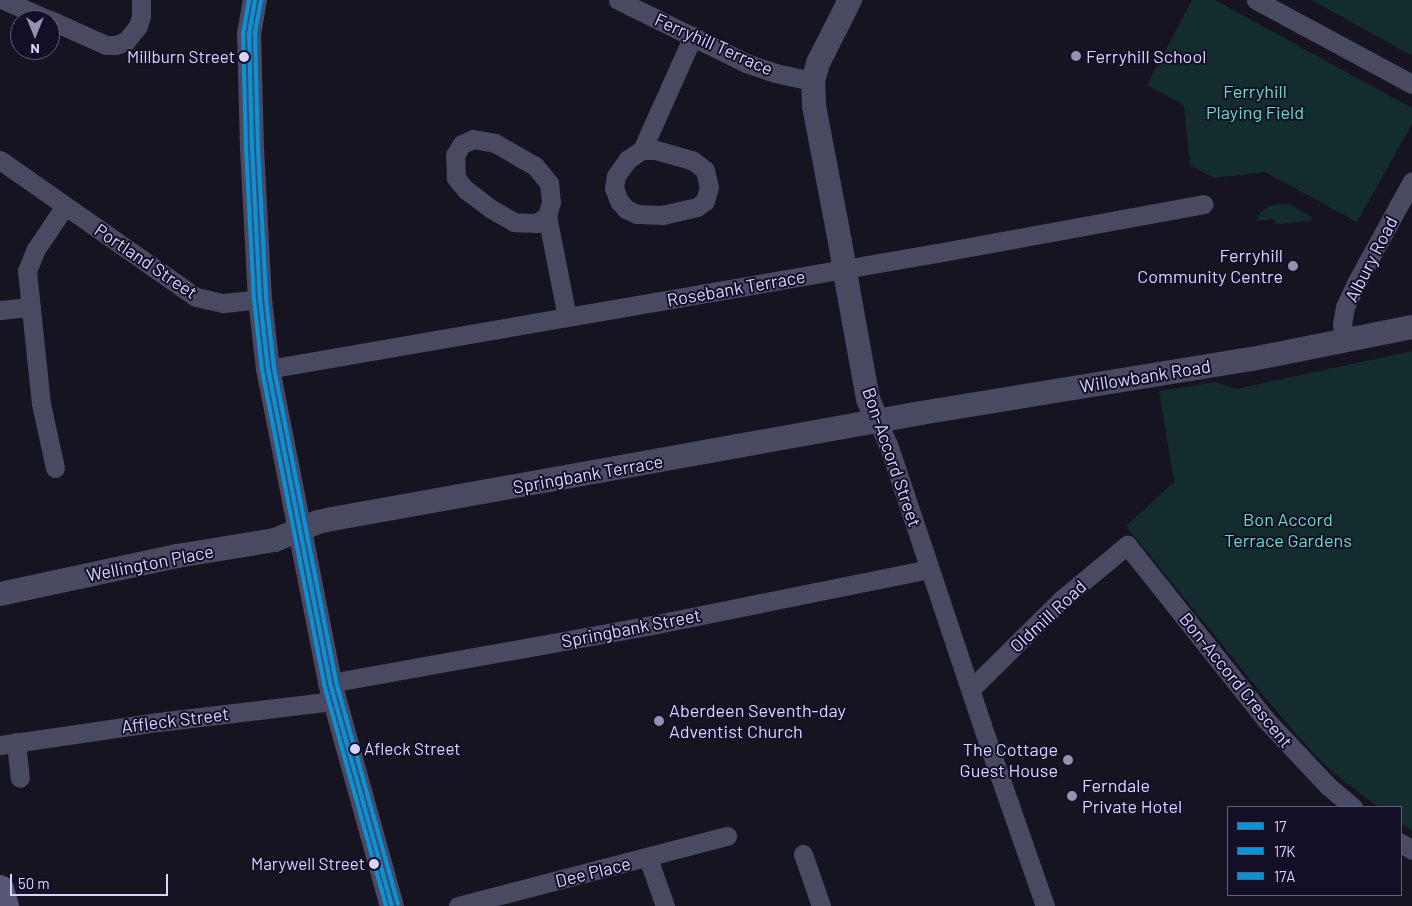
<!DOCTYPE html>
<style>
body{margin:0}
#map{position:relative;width:1412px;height:906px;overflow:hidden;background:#161421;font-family:Barlow,sans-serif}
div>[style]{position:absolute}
.green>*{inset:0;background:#132c2d}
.minor>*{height:19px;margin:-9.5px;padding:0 9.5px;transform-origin:9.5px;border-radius:9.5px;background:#4a4962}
.tertiary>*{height:24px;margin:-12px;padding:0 12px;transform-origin:12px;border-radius:12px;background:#4a4962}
.secondary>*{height:28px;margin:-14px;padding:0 14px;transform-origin:14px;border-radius:14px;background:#575674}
.tertiary-bridge>*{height:24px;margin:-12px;padding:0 12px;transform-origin:12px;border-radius:12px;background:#4a4962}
.bus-1>*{height:4px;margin:-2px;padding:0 2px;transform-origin:2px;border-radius:2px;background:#0295dd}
.bus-2>*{height:4px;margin:-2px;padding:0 2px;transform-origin:2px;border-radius:2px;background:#0295dd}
.bus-3>*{height:4px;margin:-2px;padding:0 2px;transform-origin:2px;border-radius:2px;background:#0295dd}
.dots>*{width:14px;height:14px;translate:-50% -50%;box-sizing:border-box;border:2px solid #130f26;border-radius:50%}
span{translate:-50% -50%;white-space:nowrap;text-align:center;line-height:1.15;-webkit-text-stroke:4px #130f26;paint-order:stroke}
.bus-label{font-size:17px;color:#d9d4ff}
.right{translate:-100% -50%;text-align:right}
.left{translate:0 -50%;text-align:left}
.street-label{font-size:18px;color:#d9d4ff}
.poi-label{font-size:18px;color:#d9d4ff}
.park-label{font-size:18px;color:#5fe0c0}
.legend{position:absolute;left:1227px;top:806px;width:175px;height:90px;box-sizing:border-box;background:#130f26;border:1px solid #625e7d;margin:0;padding:6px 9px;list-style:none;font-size:15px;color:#d9d4ff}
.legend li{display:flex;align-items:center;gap:10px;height:25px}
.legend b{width:25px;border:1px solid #625e7d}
.north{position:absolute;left:10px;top:10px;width:50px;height:50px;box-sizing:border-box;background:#130f26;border:1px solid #625e7d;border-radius:50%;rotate:180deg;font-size:14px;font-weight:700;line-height:20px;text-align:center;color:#d9d4ff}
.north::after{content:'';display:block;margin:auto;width:18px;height:22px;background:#9591b1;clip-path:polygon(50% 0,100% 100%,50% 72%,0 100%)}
.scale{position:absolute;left:10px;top:874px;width:158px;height:22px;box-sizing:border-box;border:2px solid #d9d4ff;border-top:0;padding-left:6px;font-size:15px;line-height:18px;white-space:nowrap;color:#d9d4ff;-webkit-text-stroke:4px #130f26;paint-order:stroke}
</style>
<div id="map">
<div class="green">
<i style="clip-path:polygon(1192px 0,1215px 0,1412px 108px,1412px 124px,1357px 222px,1265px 172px,1215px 178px,1190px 166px,1184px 105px,1147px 85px)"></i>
<i style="clip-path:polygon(1312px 0,1412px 0,1412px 56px)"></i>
<i style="clip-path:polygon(1289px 204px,1312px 217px,1311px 221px,1275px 224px,1274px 219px,1256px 221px,1261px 212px,1272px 205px)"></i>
<i style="clip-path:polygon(1412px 351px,1412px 831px,1401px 823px,1401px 807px,1378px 807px,1336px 775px,1312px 752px,1261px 693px,1126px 526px,1174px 482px,1159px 391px,1215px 382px,1236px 389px)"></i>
</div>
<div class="minor">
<i style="left:4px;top:0;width:49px;rotate:24deg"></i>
<i style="left:618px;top:0;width:143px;rotate:26.2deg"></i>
<i style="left:746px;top:63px;width:31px;rotate:19deg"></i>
<i style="left:775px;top:73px;width:39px;rotate:12deg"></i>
<i style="left:1256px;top:0;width:177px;rotate:28.3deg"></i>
<i style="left:50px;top:20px;width:61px;rotate:24.1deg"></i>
<i style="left:106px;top:45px;width:10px"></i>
<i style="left:116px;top:45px;width:11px;rotate:-22deg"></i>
<i style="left:126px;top:41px;width:19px;rotate:-51deg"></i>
<i style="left:138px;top:26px;width:10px;rotate:-73deg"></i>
<i style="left:141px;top:16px;width:16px;rotate:-90deg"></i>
<i style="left:473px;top:139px;width:22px;rotate:10deg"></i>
<i style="left:495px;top:143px;width:46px;rotate:29.9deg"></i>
<i style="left:535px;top:166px;width:22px;rotate:51deg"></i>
<i style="left:549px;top:183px;width:19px;rotate:84deg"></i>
<i style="left:551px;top:202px;width:15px;rotate:106deg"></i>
<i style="left:547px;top:216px;width:12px;rotate:145deg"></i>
<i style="left:537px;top:223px;width:23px;rotate:-178deg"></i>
<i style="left:514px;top:222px;width:28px;rotate:-150deg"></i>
<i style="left:490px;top:208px;width:30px;rotate:-143deg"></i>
<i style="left:466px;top:190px;width:16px;rotate:-130deg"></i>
<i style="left:456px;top:178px;width:23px;rotate:-92deg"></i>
<i style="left:455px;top:155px;width:13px;rotate:-58deg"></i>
<i style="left:462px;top:144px;width:12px;rotate:-24deg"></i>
<i style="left:642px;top:150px;width:14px"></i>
<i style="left:656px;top:150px;width:37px;rotate:16deg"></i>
<i style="left:692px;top:160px;width:16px;rotate:38deg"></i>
<i style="left:705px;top:170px;width:17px;rotate:77deg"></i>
<i style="left:709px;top:187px;width:15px;rotate:106deg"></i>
<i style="left:705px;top:201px;width:10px;rotate:143deg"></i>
<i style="left:697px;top:207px;width:35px;rotate:167deg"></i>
<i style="left:663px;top:215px;width:26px;rotate:-178deg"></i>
<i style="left:637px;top:214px;width:12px;rotate:-156deg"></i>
<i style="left:626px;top:209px;width:11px;rotate:-131deg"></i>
<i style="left:619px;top:201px;width:14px;rotate:-111deg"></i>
<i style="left:614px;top:188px;width:12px;rotate:-81deg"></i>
<i style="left:616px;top:176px;width:19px;rotate:-55deg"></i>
<i style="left:627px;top:160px;width:18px;rotate:-34deg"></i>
<i style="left:642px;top:150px;width:125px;rotate:-65.9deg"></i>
<i style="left:0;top:160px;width:239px;rotate:35deg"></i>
<i style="left:196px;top:297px;width:28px;rotate:13deg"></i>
<i style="left:223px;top:303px;width:37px;rotate:-6deg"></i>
<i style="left:547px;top:216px;width:103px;rotate:78.8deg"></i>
<i style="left:0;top:310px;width:31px;rotate:-6deg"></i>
<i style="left:1345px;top:341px;width:17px;rotate:-100deg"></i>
<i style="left:1342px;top:324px;width:17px;rotate:-80deg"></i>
<i style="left:1345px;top:307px;width:26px;rotate:-65deg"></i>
<i style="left:1356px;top:283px;width:116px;rotate:-61.2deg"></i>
<i style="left:268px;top:369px;width:679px;rotate:-9.84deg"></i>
<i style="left:937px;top:253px;width:271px;rotate:-10.4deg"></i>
<i style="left:878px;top:422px;width:24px;rotate:66deg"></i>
<i style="left:888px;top:444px;width:315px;rotate:71.5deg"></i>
<i style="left:988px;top:743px;width:173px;rotate:70.7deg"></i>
<i style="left:55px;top:468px;width:66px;rotate:-102.3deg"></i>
<i style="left:41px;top:404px;width:134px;rotate:-96deg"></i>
<i style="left:27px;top:271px;width:24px;rotate:-68deg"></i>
<i style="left:36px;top:249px;width:52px;rotate:-56deg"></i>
<i style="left:330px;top:683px;width:332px;rotate:-10.2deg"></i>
<i style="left:657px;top:624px;width:278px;rotate:-11.4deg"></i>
<i style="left:971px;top:689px;width:128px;rotate:-44.7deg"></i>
<i style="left:1062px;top:599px;width:85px;rotate:-39.7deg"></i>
<i style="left:1127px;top:545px;width:223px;rotate:51.5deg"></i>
<i style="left:1266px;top:720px;width:91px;rotate:46.8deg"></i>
<i style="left:1328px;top:786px;width:33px;rotate:40deg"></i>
<i style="left:16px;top:742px;width:36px;rotate:84deg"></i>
<i style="left:0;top:745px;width:160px;rotate:-8.3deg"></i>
<i style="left:158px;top:722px;width:178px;rotate:-6.8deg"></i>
<i style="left:1401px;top:843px;width:13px;rotate:32deg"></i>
<i style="left:803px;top:854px;width:55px;rotate:70.9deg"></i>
<i style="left:648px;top:858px;width:51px;rotate:70.5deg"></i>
<i style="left:458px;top:906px;width:278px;rotate:-14.6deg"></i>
</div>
<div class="tertiary">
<i style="left:255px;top:0;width:34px;rotate:100deg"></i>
<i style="left:249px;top:33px;width:115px;rotate:88.5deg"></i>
<i style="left:252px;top:148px;width:151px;rotate:87deg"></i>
<i style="left:260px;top:299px;width:70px;rotate:83.5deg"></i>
<i style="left:268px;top:369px;width:320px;rotate:78.8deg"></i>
<i style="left:330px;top:683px;width:231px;rotate:74.5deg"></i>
<i style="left:840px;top:242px;width:138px;rotate:-100.8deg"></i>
<i style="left:814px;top:106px;width:25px;rotate:-92deg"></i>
<i style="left:813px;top:81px;width:19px;rotate:-74deg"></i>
<i style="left:818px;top:63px;width:71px;rotate:-63.1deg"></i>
<i style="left:848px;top:289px;width:112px;rotate:79.7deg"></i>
<i style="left:868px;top:399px;width:25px;rotate:67deg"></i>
<i style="left:0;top:594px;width:181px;rotate:-12.1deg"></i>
<i style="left:177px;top:556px;width:99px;rotate:-9.3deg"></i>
<i style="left:275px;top:540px;width:47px;rotate:-22.7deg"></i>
<i style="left:318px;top:522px;width:14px;rotate:-12deg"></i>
<i style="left:332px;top:519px;width:598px;rotate:-10.2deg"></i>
<i style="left:921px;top:413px;width:335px;rotate:-9.3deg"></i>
<i style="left:1252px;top:359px;width:163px;rotate:-11.3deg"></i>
</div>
<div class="secondary">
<i style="left:0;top:889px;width:18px;rotate:74deg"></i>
</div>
<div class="tertiary-bridge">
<i style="left:840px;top:242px;width:48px;rotate:80.3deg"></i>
</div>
<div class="bus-1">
<i style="left:255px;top:0;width:34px;rotate:100deg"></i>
<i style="left:249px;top:33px;width:115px;rotate:88.5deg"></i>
<i style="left:252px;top:148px;width:151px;rotate:87deg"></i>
<i style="left:260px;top:299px;width:70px;rotate:83.5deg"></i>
<i style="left:268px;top:369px;width:320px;rotate:78.8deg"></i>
<i style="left:330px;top:683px;width:231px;rotate:74.5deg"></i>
</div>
<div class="bus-2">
<i style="left:249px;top:0;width:34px;rotate:100deg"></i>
<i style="left:243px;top:33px;width:115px;rotate:88.5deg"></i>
<i style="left:246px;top:148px;width:151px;rotate:87deg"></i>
<i style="left:254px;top:299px;width:71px;rotate:83.6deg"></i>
<i style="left:262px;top:370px;width:320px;rotate:78.8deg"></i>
<i style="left:324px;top:684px;width:230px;rotate:74.4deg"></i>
</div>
<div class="bus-3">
<i style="left:261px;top:1px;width:33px;rotate:101deg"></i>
<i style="left:255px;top:33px;width:115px;rotate:88.5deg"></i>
<i style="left:258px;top:148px;width:150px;rotate:86.9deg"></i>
<i style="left:266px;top:298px;width:70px;rotate:83.5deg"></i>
<i style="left:274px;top:368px;width:320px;rotate:78.8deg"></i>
<i style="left:336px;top:682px;width:230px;rotate:74.4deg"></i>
</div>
<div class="dots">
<i style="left:1076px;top:56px;background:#9591b1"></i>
<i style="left:244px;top:57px;background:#d9d4ff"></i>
<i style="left:1293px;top:266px;background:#9591b1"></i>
<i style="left:659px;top:721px;background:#9591b1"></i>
<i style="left:355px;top:749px;background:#d9d4ff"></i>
<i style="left:1068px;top:760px;background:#9591b1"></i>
<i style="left:1072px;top:796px;background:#9591b1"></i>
<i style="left:374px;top:864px;background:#d9d4ff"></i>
</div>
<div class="bus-label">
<span class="right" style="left:235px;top:57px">Millburn Street</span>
<span class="left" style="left:364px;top:749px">Afleck Street</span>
<span class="right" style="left:365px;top:864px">Marywell Street</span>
</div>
<div class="street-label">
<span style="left:714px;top:44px;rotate:24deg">Ferryhill Terrace</span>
<span style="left:1371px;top:259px;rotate:-63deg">Albury Road</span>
<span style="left:146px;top:261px;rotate:34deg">Portland Street</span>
<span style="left:736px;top:288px;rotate:-10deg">Rosebank Terrace</span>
<span style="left:1145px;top:376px;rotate:-9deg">Willowbank Road</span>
<span style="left:892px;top:457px;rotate:71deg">Bon-Accord Street</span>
<span style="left:588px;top:474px;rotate:-10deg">Springbank Terrace</span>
<span style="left:150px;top:563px;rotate:-11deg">Wellington Place</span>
<span style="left:1048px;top:616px;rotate:-43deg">Oldmill Road</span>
<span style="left:631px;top:628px;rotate:-11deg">Springbank Street</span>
<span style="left:1236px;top:680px;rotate:51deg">Bon-Accord Crescent</span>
<span style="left:175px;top:720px;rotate:-7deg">Affleck Street</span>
<span style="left:593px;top:872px;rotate:-14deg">Dee Place</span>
</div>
<div class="poi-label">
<span class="left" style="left:1086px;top:56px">Ferryhill School</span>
<span class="right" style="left:1283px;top:266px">Ferryhill<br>Community Centre</span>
<span class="left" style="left:669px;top:721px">Aberdeen Seventh-day<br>Adventist Church</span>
<span class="right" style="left:1058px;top:760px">The Cottage<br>Guest House</span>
<span class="left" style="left:1082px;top:796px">Ferndale<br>Private Hotel</span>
</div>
<div class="park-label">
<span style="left:1255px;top:102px">Ferryhill<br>Playing Field</span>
<span style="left:1288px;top:530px">Bon Accord<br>Terrace Gardens</span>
</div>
<ul class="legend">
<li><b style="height:6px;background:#0295dd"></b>17</li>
<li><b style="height:6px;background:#0295dd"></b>17K</li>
<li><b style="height:6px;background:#0295dd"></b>17A</li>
</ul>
<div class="north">N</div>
<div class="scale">50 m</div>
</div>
